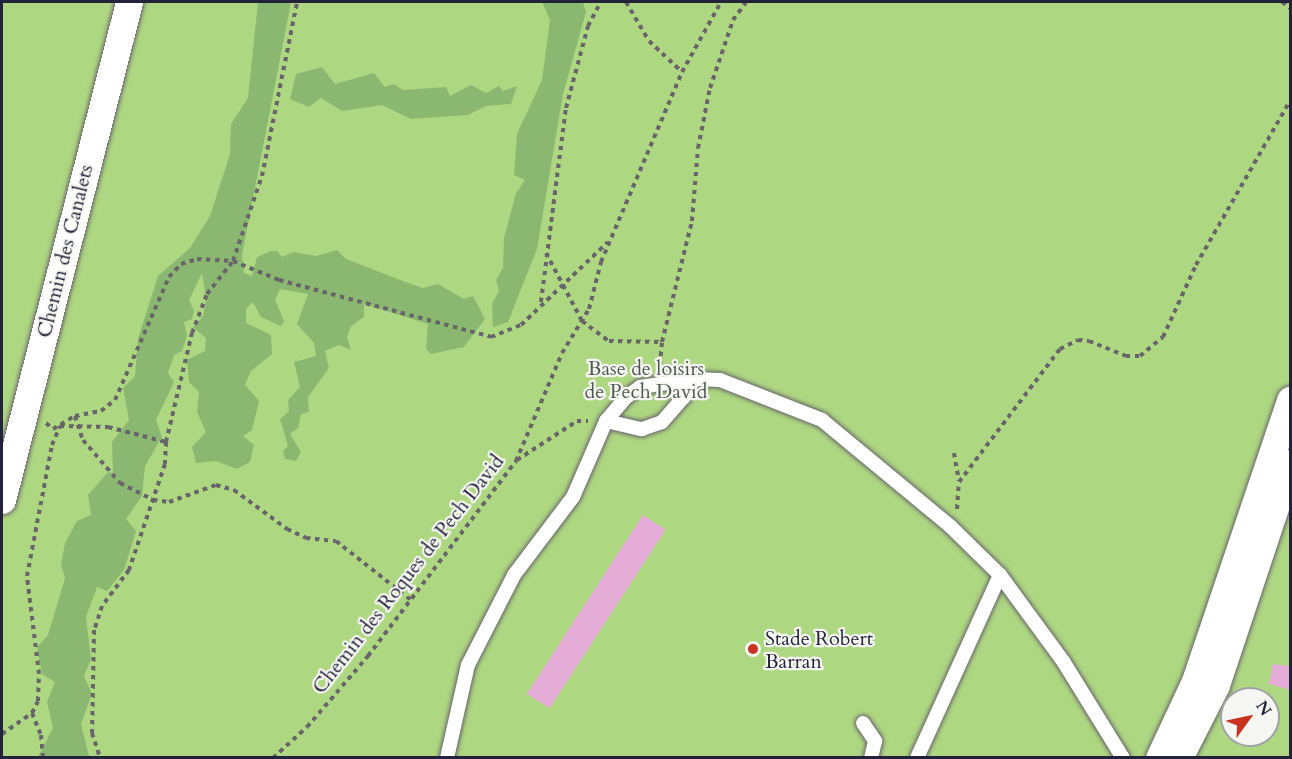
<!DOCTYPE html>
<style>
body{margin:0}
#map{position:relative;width:1292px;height:759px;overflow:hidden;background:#ece0c1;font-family:Cardo,serif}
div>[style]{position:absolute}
.green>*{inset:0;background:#aed782}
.forest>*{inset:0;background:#8ab870}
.building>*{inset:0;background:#e4abd6;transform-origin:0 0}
.path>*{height:4px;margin-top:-2px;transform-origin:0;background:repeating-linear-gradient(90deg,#69646a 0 4.5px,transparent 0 9px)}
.roads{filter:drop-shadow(0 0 2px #69646a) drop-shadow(0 0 2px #69646a)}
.service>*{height:14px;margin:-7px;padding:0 7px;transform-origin:7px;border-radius:7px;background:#fff}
.minor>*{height:27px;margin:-13.5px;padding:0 13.5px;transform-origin:13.5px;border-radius:13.5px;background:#fff}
.dots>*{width:16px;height:16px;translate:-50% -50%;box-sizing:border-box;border:3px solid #f6f6f2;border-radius:50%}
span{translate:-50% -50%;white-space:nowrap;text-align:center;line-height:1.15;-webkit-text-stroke:4.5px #f6f6f2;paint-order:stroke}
.street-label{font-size:20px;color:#22223b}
.park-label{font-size:20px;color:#4c5850}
.poi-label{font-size:20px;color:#22223b}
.left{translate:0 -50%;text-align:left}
.frame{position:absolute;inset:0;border:3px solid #22223b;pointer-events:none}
.north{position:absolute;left:1220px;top:687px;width:60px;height:60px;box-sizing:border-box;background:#f6f6f2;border:2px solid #a1a1a9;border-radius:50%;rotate:57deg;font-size:16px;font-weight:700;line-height:24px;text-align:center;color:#22223b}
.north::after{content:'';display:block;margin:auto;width:21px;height:27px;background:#c8321e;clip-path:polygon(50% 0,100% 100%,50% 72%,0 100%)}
</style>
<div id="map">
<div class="green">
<i style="clip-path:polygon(evenodd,2px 2px,1290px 2px,1290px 757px,2px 757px,2px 2px,1232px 699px,1268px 699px,1268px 735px,1232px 735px,1232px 699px)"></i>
</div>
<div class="forest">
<i style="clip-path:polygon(258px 2px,291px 2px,242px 255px,244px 273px,252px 276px,257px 257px,271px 251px,277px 251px,282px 257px,294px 252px,316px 256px,337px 250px,346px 259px,408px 283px,423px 288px,438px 284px,464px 299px,473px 296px,485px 319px,464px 347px,431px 354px,426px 349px,428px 324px,364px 304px,364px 317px,351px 326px,347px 337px,351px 350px,339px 345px,325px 351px,329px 368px,308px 397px,309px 412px,301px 414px,298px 428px,290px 434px,301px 452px,296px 461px,285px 459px,283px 451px,288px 446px,280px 419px,289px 411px,288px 400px,300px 387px,294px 362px,316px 356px,314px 343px,297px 324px,308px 294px,280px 289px,275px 300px,284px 321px,281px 326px,261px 317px,253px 302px,246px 309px,246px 323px,271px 335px,272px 354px,251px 371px,245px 385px,259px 401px,252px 430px,243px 436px,254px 445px,250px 462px,237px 469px,216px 461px,196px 463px,192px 447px,206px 432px,197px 412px,199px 392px,189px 382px,187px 360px,205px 351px,206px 338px,193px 327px,203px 316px,206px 298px,202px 273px,189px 300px,194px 311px,192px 319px,184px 322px,187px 336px,182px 351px,174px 355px,168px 373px,174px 382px,156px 420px,162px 437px,145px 466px,142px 496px,126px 519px,136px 531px,124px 570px,107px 591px,97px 587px,86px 617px,91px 659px,84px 676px,92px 694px,81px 724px,89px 756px,38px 757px,53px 728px,47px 702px,55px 682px,42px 674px,37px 647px,48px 635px,65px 578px,61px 564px,65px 543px,77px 521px,91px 515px,88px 495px,108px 472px,113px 473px,112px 442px,129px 420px,123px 388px,135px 376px,138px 339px,158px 276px,190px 248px,210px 216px,230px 154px,231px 124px,248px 98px)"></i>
<i style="clip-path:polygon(542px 2px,583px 2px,586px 12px,563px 94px,537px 249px,508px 322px,493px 327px,492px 304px,499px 291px,496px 280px,503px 268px,504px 238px,516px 193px,525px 180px,514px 175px,517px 134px,542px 80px,550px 20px)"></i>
<i style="clip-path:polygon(322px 67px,335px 84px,374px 73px,385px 87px,394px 84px,403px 90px,446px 87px,450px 96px,471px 85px,486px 93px,499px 86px,503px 91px,517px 86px,511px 104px,486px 106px,468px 115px,411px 119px,382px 105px,342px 111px,321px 98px,309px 107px,290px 99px,296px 74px)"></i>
</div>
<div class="building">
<i style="left:643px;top:515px;width:27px;height:213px;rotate:33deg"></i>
<i style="clip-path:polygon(1273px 664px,1290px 666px,1290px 690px,1269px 684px)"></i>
</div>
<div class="path">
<i style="left:626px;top:2px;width:45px;rotate:59.5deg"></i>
<i style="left:649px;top:41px;width:45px;rotate:43.2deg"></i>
<i style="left:1282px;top:2px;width:10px;rotate:37deg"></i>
<i style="left:546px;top:253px;width:77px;rotate:62.1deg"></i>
<i style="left:582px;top:321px;width:34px;rotate:37deg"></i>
<i style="left:609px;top:341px;width:53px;rotate:1.1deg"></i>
<i style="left:541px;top:302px;width:196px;rotate:-82.7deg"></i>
<i style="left:566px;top:108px;width:85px;rotate:-75deg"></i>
<i style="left:588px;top:26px;width:27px;rotate:-62deg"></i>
<i style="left:660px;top:365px;width:23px;rotate:-85deg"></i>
<i style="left:662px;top:342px;width:125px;rotate:-76.1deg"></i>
<i style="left:692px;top:221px;width:73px;rotate:-85.3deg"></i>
<i style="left:698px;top:148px;width:61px;rotate:-78.7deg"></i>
<i style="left:710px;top:88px;width:72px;rotate:-71.3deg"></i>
<i style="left:733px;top:20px;width:22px;rotate:-54deg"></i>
<i style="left:75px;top:416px;width:25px;rotate:72deg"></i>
<i style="left:83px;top:440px;width:57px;rotate:49.3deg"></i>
<i style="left:120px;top:483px;width:37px;rotate:27deg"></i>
<i style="left:153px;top:500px;width:16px;rotate:7deg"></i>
<i style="left:169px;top:502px;width:50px;rotate:-19.9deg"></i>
<i style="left:216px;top:485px;width:19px;rotate:16deg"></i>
<i style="left:234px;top:490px;width:66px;rotate:36.3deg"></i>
<i style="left:287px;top:529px;width:21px;rotate:25deg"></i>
<i style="left:306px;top:538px;width:30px;rotate:6deg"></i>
<i style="left:336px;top:541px;width:95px;rotate:38.2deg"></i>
<i style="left:46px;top:423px;width:9px;rotate:41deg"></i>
<i style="left:53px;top:429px;width:26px;rotate:-31deg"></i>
<i style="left:75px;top:416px;width:26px;rotate:-11deg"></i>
<i style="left:101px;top:411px;width:18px;rotate:-38deg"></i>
<i style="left:115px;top:400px;width:134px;rotate:-66.3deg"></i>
<i style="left:169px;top:277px;width:18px;rotate:-47deg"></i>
<i style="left:181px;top:264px;width:17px;rotate:-17deg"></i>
<i style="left:197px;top:259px;width:36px;rotate:3deg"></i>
<i style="left:233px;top:261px;width:50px;rotate:22.4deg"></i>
<i style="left:279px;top:280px;width:220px;rotate:15deg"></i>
<i style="left:491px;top:337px;width:32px;rotate:-22deg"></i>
<i style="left:521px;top:325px;width:120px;rotate:-43.7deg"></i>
<i style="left:166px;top:442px;width:112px;rotate:-76.6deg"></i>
<i style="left:192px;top:333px;width:42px;rotate:-69deg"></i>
<i style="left:207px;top:294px;width:42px;rotate:-51.8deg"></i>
<i style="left:233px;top:261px;width:90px;rotate:-71.2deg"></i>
<i style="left:262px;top:176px;width:177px;rotate:-78.6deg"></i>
<i style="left:954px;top:453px;width:28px;rotate:80deg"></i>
<i style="left:517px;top:460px;width:72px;rotate:-33deg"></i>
<i style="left:577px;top:421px;width:11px"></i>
<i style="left:957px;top:509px;width:27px;rotate:-86deg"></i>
<i style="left:959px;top:482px;width:167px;rotate:-52.8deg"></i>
<i style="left:1060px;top:349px;width:20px;rotate:-27deg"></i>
<i style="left:1078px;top:340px;width:11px;rotate:5deg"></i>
<i style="left:1089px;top:341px;width:40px;rotate:22deg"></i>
<i style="left:1126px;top:356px;width:14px"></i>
<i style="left:1140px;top:356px;width:30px;rotate:-40deg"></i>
<i style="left:1163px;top:337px;width:79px;rotate:-65.4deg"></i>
<i style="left:1196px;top:265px;width:189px;rotate:-60.2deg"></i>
<i style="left:32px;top:713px;width:24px;rotate:68deg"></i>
<i style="left:41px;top:735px;width:23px;rotate:85deg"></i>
<i style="left:2px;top:734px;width:37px;rotate:-35deg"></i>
<i style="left:32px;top:713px;width:13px;rotate:-63deg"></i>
<i style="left:38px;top:701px;width:27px;rotate:-88deg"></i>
<i style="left:39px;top:674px;width:99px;rotate:-97deg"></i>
<i style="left:27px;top:576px;width:133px;rotate:-79.2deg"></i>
<i style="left:52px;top:445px;width:21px;rotate:-67deg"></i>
<i style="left:60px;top:426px;width:48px;rotate:1.2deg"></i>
<i style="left:108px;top:427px;width:60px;rotate:14.5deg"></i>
<i style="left:166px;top:442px;width:22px;rotate:93deg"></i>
<i style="left:165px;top:464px;width:112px;rotate:108.8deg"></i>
<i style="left:129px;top:570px;width:45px;rotate:126.9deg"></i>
<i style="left:102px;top:606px;width:25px;rotate:108deg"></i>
<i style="left:94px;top:630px;width:103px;rotate:91.1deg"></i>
<i style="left:92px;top:733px;width:26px;rotate:72deg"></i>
<i style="left:273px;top:758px;width:46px;rotate:-42.4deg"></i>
<i style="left:307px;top:727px;width:94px;rotate:-49.3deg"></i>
<i style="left:368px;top:656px;width:245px;rotate:-52.8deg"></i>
<i style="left:516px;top:461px;width:117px;rotate:-66.9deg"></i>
<i style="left:562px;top:353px;width:52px;rotate:-58.5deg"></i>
<i style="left:589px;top:309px;width:49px;rotate:-75.7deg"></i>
<i style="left:601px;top:262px;width:207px;rotate:-66.9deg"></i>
<i style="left:682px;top:72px;width:80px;rotate:-60.9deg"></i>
</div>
<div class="roads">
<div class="service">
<i style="left:606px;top:421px;width:37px;rotate:13deg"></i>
<i style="left:642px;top:429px;width:21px;rotate:-19deg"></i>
<i style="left:662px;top:422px;width:33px;rotate:-49deg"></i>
<i style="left:684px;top:397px;width:21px;rotate:-61deg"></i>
<i style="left:863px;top:723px;width:22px;rotate:56deg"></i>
<i style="left:875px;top:741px;width:17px;rotate:103deg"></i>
<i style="left:447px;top:758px;width:95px;rotate:-77.3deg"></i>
<i style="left:468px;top:665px;width:101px;rotate:-62.9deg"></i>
<i style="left:514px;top:575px;width:98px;rotate:-52.9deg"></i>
<i style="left:573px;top:497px;width:83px;rotate:-66.5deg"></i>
<i style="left:606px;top:421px;width:30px;rotate:-50deg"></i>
<i style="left:625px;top:398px;width:19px;rotate:-36deg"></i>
<i style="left:640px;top:387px;width:55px;rotate:-8.4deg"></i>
<i style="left:694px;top:379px;width:26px;rotate:2deg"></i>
<i style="left:720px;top:380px;width:110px;rotate:21.4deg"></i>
<i style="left:822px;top:420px;width:166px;rotate:39.6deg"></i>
<i style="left:950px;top:526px;width:70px;rotate:44.4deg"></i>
<i style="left:1000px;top:575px;width:107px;rotate:53.8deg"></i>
<i style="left:1063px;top:661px;width:114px;rotate:58.3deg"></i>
<i style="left:917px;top:758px;width:201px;rotate:-65.6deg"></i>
</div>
<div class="minor">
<i style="left:2px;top:500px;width:514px;rotate:-75.69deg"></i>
<i style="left:1180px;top:756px;width:80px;rotate:-63.1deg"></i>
<i style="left:1216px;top:685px;width:234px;rotate:-71.6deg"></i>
<i style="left:1159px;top:758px;width:85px;rotate:-64.9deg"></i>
<i style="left:1195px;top:681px;width:297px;rotate:-71.3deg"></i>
</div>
</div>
<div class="dots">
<i style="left:753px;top:649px;background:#c8321e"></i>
</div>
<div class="street-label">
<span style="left:65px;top:251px;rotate:-76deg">Chemin des Canalets</span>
<span style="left:408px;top:574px;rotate:-52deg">Chemin des Roques de Pech David</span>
</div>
<div class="park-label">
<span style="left:646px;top:380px">Base de loisirs<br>de Pech David</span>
</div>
<div class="poi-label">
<span class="left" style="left:765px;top:650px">Stade Robert<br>Barran</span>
</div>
<div class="frame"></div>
<div class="north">N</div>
</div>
